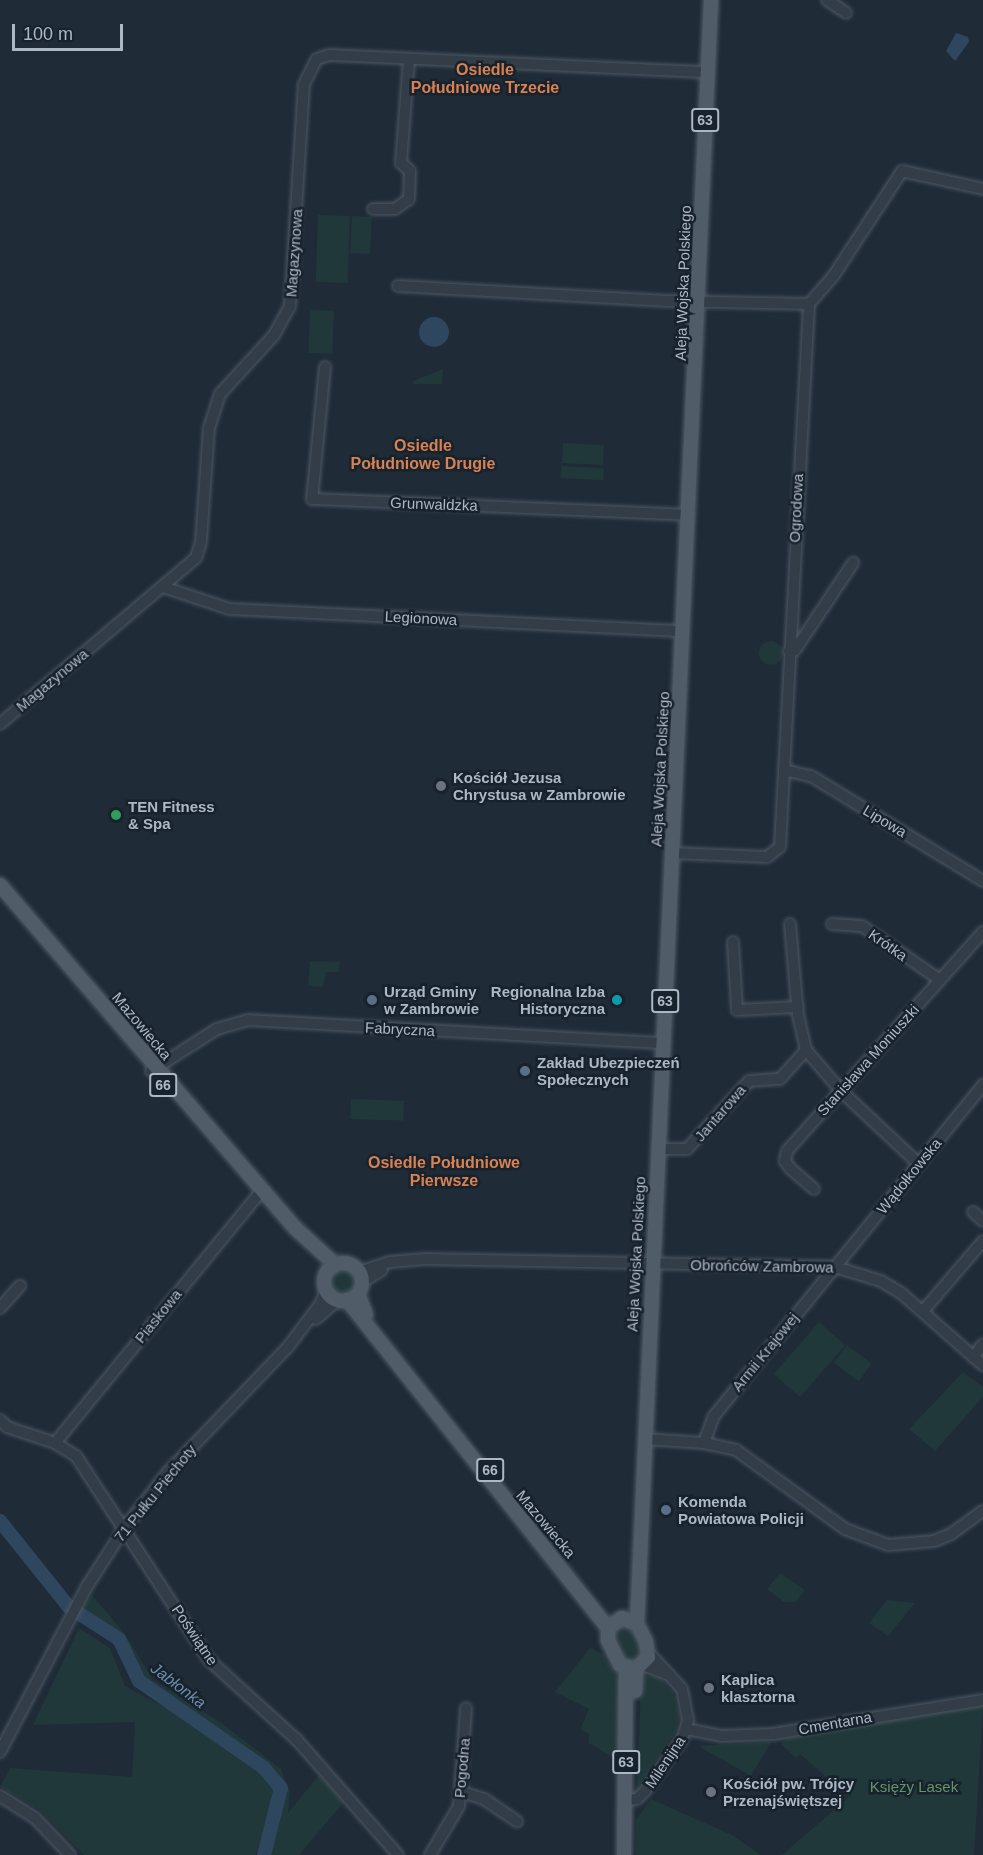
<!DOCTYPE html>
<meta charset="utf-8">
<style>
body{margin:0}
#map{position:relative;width:983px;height:1855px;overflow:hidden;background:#1f2b37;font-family:Helvetica,sans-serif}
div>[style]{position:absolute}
.green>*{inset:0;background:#203839;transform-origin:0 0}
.round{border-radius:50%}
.water>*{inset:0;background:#2f475e}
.river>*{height:14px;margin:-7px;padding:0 7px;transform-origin:7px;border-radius:7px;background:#2f475e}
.roads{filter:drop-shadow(0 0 2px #4d5863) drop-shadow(0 0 2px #4d5863)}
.minor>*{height:10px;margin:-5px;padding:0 5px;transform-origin:5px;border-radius:5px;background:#323d48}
.major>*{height:14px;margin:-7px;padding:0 7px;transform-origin:7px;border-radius:7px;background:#505c68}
.major>.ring{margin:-7px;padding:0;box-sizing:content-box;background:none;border:14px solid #505c68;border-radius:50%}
.dots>*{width:16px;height:16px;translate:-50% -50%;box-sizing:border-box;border:3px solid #18222c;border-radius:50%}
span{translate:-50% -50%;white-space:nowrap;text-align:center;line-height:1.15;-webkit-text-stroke:5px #18222c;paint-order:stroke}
.shield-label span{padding:2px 4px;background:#18222c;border:2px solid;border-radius:4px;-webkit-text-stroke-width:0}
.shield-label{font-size:14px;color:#acb8c5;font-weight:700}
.street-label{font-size:15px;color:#acb8c5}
.poi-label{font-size:15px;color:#acb8c5;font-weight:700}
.left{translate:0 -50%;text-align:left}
.right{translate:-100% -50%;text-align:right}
.park-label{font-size:15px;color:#63966a}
.neighbourhood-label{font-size:16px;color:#d88254;font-weight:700}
.water-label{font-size:16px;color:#6b8caa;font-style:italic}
.scale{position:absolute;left:12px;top:24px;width:111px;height:27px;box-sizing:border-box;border:3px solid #acb8c5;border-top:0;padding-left:8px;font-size:18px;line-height:21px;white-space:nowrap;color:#acb8c5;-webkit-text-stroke:4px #18222c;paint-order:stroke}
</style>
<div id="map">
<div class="green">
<i style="left:318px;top:215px;width:32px;height:67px;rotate:2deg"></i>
<i style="left:352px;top:216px;width:20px;height:37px;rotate:3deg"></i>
<i style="left:310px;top:310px;width:24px;height:43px;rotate:2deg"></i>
<i style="clip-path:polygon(443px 369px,442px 384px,413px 384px,413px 381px)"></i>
<i style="left:563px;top:443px;width:41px;height:20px;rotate:3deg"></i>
<i style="left:561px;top:466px;width:43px;height:12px;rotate:3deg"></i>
<i class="round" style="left:759px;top:641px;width:24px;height:24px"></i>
<i style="clip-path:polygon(310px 961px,340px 962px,339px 972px,326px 972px,323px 987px,308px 986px)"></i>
<i style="left:351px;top:1099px;width:53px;height:20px;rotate:2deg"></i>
<i class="round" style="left:331px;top:1270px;width:24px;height:24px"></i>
<i style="left:819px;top:1322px;width:35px;height:69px;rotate:41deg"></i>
<i style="left:847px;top:1345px;width:31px;height:22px;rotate:37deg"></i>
<i style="clip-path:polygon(963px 1372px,983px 1387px,983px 1397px,935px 1451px,909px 1429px)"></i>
<i style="clip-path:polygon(780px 1573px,805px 1590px,796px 1602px,784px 1602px,767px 1589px)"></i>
<i style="clip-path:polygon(92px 1595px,125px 1634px,153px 1680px,220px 1722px,281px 1769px,290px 1792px,288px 1813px,319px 1775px,343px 1803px,299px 1855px,266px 1855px,286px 1791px,277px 1772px,144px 1678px,124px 1641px,84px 1608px)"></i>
<i style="clip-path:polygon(887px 1600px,915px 1603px,888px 1636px,869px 1623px)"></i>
<i style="clip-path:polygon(620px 1624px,631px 1626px,642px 1649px,636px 1663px,626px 1662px,614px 1641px,614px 1629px)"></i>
<i style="clip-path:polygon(79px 1628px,110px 1648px,125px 1686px,181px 1716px,273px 1783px,274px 1799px,256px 1855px,84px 1855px,40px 1810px,0 1787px,10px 1768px,132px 1777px,135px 1722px,33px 1725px)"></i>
<i style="clip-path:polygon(590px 1648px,603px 1654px,621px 1684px,620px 1762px,589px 1743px,589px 1734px,580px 1729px,589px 1709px,555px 1692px)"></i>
<i style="clip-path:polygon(658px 1676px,673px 1692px,680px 1715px,675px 1733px,637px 1788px,641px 1682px,643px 1677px)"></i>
<i style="clip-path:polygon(983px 1705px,974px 1855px,782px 1855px,849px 1797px,800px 1754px,796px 1758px,781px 1744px,787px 1738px)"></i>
<i style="clip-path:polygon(771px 1742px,751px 1776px,698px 1746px)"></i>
<i style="clip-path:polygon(651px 1799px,732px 1835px,761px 1855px,636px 1855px,636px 1820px)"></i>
</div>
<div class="water">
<i style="clip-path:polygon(956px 33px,968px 37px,969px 42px,955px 61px,946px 51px)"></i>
<i class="round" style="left:419px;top:317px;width:30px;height:30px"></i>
</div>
<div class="river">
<i style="left:0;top:1521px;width:110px;rotate:51.3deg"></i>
<i style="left:69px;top:1607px;width:59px;rotate:32.6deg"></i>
<i style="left:119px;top:1639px;width:47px;rotate:64.5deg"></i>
<i style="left:139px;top:1681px;width:152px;rotate:34.8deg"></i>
<i style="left:264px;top:1768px;width:26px;rotate:50deg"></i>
<i style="left:281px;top:1788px;width:69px;rotate:104.2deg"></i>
</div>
<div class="roads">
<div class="minor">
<i style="left:827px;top:0;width:23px;rotate:34deg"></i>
<i style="left:373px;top:209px;width:22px"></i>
<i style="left:395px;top:209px;width:17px;rotate:-36deg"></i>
<i style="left:409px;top:199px;width:28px;rotate:-88deg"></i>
<i style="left:410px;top:171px;width:12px;rotate:-138deg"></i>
<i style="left:401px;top:163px;width:103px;rotate:-85.6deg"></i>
<i style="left:398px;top:286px;width:269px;rotate:3.2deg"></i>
<i style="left:667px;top:301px;width:142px;rotate:1.2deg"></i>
<i style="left:325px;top:367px;width:133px;rotate:95.6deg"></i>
<i style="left:312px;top:499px;width:377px;rotate:2.4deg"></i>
<i style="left:163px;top:587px;width:71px;rotate:18.2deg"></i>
<i style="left:230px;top:609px;width:454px;rotate:2.8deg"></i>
<i style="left:789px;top:651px;width:6px;rotate:-9deg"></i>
<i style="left:795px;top:650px;width:105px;rotate:-56.3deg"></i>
<i style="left:0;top:724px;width:257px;rotate:-40.3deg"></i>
<i style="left:196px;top:558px;width:17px;rotate:-73deg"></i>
<i style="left:201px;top:542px;width:114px;rotate:-86deg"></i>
<i style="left:209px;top:428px;width:36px;rotate:-72deg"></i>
<i style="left:220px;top:394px;width:80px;rotate:-47.5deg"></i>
<i style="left:274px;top:335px;width:33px;rotate:-61deg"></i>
<i style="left:290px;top:306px;width:222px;rotate:-86.4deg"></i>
<i style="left:304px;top:84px;width:28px;rotate:-63deg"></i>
<i style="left:317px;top:59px;width:13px;rotate:-18deg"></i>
<i style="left:329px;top:55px;width:379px;rotate:2.6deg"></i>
<i style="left:784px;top:770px;width:28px;rotate:13deg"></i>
<i style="left:811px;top:776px;width:202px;rotate:31.4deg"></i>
<i style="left:672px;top:853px;width:95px;rotate:2.4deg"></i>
<i style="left:767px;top:857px;width:16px;rotate:-38deg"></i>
<i style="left:780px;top:847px;width:544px;rotate:-86.94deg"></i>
<i style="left:809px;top:304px;width:38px;rotate:-49deg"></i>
<i style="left:834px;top:275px;width:124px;rotate:-56.8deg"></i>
<i style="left:902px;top:171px;width:83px;rotate:12.5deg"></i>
<i style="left:790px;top:924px;width:91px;rotate:85deg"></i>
<i style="left:798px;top:1015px;width:36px;rotate:77deg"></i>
<i style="left:806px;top:1050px;width:54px;rotate:49.5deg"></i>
<i style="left:841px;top:1091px;width:107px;rotate:43.1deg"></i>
<i style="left:832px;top:924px;width:30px;rotate:4deg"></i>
<i style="left:862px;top:926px;width:95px;rotate:34.7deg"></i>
<i style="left:733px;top:942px;width:68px;rotate:86.6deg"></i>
<i style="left:737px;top:1010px;width:61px;rotate:-2.8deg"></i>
<i style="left:151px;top:1071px;width:78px;rotate:-32.5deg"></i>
<i style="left:217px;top:1029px;width:32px;rotate:-16deg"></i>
<i style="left:248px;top:1020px;width:416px;rotate:3.2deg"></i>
<i style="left:658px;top:1149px;width:29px"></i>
<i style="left:687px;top:1149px;width:92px;rotate:-47.6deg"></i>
<i style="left:749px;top:1081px;width:31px;rotate:-4deg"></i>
<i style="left:780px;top:1079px;width:39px;rotate:-48deg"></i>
<i style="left:814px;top:1189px;width:32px;rotate:-139deg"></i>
<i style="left:790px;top:1168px;width:9px;rotate:-126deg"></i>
<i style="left:785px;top:1161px;width:10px;rotate:-79deg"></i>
<i style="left:787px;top:1151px;width:294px;rotate:-48.2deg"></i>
<i style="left:973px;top:1212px;width:13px;rotate:42deg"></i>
<i style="left:359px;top:1272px;width:33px;rotate:-18deg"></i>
<i style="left:390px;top:1262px;width:35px;rotate:-5deg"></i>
<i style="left:425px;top:1259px;width:410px;rotate:1.1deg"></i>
<i style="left:835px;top:1267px;width:48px;rotate:16.9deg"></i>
<i style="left:881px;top:1281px;width:23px;rotate:31deg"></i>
<i style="left:901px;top:1293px;width:109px;rotate:41.3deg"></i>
<i style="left:362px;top:1282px;width:23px;rotate:-31deg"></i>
<i style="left:0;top:1308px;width:30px;rotate:-48deg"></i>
<i style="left:923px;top:1311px;width:92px;rotate:-49.4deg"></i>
<i style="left:316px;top:1319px;width:29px;rotate:-41deg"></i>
<i style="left:973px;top:1357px;width:16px;rotate:-52deg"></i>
<i style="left:0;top:1420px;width:10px;rotate:45deg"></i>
<i style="left:7px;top:1427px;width:51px;rotate:18.4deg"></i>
<i style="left:55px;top:1443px;width:25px;rotate:32deg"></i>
<i style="left:76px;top:1456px;width:244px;rotate:56.9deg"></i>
<i style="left:209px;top:1660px;width:119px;rotate:42.3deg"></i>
<i style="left:297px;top:1740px;width:153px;rotate:48.7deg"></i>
<i style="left:645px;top:1439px;width:59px;rotate:3.9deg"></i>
<i style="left:704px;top:1443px;width:33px;rotate:12deg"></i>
<i style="left:736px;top:1450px;width:135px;rotate:35.9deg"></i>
<i style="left:845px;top:1529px;width:46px;rotate:20.4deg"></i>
<i style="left:888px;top:1545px;width:46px;rotate:-5deg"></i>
<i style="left:934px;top:1541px;width:18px;rotate:-22deg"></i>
<i style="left:951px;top:1534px;width:39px;rotate:-36deg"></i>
<i style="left:55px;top:1443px;width:327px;rotate:-50.7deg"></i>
<i style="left:704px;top:1443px;width:29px;rotate:-70deg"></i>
<i style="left:714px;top:1416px;width:427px;rotate:-50.9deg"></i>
<i style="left:643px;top:1665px;width:28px;rotate:21deg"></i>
<i style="left:686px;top:1729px;width:36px;rotate:11deg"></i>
<i style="left:721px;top:1736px;width:52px;rotate:-2.2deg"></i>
<i style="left:773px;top:1734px;width:213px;rotate:-9.2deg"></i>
<i style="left:0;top:1752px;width:185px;rotate:-62.3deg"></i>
<i style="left:86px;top:1588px;width:72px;rotate:-57.4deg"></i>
<i style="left:125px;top:1527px;width:70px;rotate:-52deg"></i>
<i style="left:168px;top:1472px;width:173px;rotate:-46.2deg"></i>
<i style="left:288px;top:1347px;width:55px;rotate:-53.1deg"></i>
<i style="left:321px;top:1303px;width:15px;rotate:-70deg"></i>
<i style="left:462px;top:1792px;width:23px;rotate:18deg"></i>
<i style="left:484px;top:1799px;width:40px;rotate:34deg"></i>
<i style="left:0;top:1796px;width:41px;rotate:32.2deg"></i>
<i style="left:35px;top:1818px;width:51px;rotate:46.6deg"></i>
<i style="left:625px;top:1800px;width:12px;rotate:-5deg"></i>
<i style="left:637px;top:1799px;width:11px;rotate:-45deg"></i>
<i style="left:645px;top:1791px;width:64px;rotate:-54.6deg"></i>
<i style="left:682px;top:1739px;width:20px;rotate:-72deg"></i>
<i style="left:688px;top:1720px;width:32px;rotate:-101deg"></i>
<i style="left:682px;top:1689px;width:50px;rotate:-132.6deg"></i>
<i style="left:430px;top:1855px;width:57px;rotate:-59.4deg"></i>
<i style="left:459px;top:1806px;width:98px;rotate:-85.9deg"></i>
</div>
<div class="major">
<i style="left:0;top:885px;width:452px;rotate:49.3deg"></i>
<i style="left:295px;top:1228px;width:55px;rotate:42.1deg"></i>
<i class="ring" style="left:324px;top:1263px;width:24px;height:24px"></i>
<i style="left:358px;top:1294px;width:22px;rotate:69deg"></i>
<i style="left:347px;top:1300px;width:419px;rotate:51.5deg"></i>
<i style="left:622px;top:1618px;width:16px;rotate:22deg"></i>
<i style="left:637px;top:1624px;width:20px;rotate:63deg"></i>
<i style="left:646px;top:1642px;width:15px;rotate:82deg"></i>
<i style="left:648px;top:1657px;width:17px;rotate:135deg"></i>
<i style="left:636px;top:1669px;width:16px;rotate:-166deg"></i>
<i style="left:620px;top:1665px;width:28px;rotate:-116deg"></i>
<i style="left:608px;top:1640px;width:12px;rotate:-90deg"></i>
<i style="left:608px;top:1628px;width:17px;rotate:-36deg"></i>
<i style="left:637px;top:1624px;width:1626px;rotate:-87.39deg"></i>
<i style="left:635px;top:1691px;width:22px;rotate:-87deg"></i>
<i style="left:624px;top:1855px;width:186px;rotate:-89.4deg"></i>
</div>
</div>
<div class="dots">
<i style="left:441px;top:786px;background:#6b7280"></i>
<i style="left:116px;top:815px;background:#2e9e5b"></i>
<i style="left:372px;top:1000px;background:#5c6f8a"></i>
<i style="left:617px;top:1000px;background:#0f9aa8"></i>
<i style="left:525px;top:1071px;background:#5c6f8a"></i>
<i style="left:666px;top:1510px;background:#5c6f8a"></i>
<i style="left:709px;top:1688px;background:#6b7280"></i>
<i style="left:711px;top:1792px;background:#6b7280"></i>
</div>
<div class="shield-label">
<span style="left:705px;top:120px">63</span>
<span style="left:665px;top:1001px">63</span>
<span style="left:163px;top:1085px">66</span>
<span style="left:490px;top:1470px">66</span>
<span style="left:626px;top:1762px">63</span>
</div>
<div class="street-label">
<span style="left:294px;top:253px;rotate:-86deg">Magazynowa</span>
<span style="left:683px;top:283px;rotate:-88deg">Aleja Wojska Polskiego</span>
<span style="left:434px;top:504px;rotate:2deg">Grunwaldzka</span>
<span style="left:796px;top:508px;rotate:-87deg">Ogrodowa</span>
<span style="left:421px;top:618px;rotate:3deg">Legionowa</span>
<span style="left:52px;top:680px;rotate:-40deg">Magazynowa</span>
<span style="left:660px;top:769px;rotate:-87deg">Aleja Wojska Polskiego</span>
<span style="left:885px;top:821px;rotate:31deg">Lipowa</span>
<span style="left:888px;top:945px;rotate:35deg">Krótka</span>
<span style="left:142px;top:1026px;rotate:50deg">Mazowiecka</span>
<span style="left:400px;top:1029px;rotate:3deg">Fabryczna</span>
<span style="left:868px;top:1060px;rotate:-48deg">Stanisława Moniuszki</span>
<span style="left:720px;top:1113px;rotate:-49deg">Jantarowa</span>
<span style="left:909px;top:1176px;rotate:-51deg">Wądołkowska</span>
<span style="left:636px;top:1254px;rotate:-87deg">Aleja Wojska Polskiego</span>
<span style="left:762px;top:1266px;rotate:1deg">Obrońców Zambrowa</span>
<span style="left:158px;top:1316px;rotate:-51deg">Piaskowa</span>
<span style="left:765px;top:1352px;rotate:-51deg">Armii Krajowej</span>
<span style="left:155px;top:1493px;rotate:-51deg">71 Pułku Piechoty</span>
<span style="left:546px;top:1524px;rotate:50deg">Mazowiecka</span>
<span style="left:195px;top:1635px;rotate:56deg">Poświątne</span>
<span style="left:835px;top:1723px;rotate:-10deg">Cmentarna</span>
<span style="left:665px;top:1762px;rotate:-56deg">Milenijna</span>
<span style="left:462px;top:1768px;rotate:-85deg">Pogodna</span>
</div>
<div class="poi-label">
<span class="left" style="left:453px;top:786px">Kościół Jezusa<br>Chrystusa w Zambrowie</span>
<span class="left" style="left:128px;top:815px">TEN Fitness<br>&amp; Spa</span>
<span class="left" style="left:384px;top:1000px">Urząd Gminy<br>w Zambrowie</span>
<span class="right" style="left:605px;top:1000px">Regionalna Izba<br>Historyczna</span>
<span class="left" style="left:537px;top:1071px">Zakład Ubezpieczeń<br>Społecznych</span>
<span class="left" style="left:678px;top:1510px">Komenda<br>Powiatowa Policji</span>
<span class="left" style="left:721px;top:1688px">Kaplica<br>klasztorna</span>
<span class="left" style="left:723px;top:1792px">Kościół pw. Trójcy<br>Przenajświętszej</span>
</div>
<div class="park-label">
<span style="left:914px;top:1787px">Księży Lasek</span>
</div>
<div class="neighbourhood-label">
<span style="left:485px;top:79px">Osiedle<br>Południowe Trzecie</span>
<span style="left:423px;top:455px">Osiedle<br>Południowe Drugie</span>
<span style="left:444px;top:1172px">Osiedle Południowe<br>Pierwsze</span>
</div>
<div class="water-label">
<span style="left:178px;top:1686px;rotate:37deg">Jabłonka</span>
</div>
<div class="scale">100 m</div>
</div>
